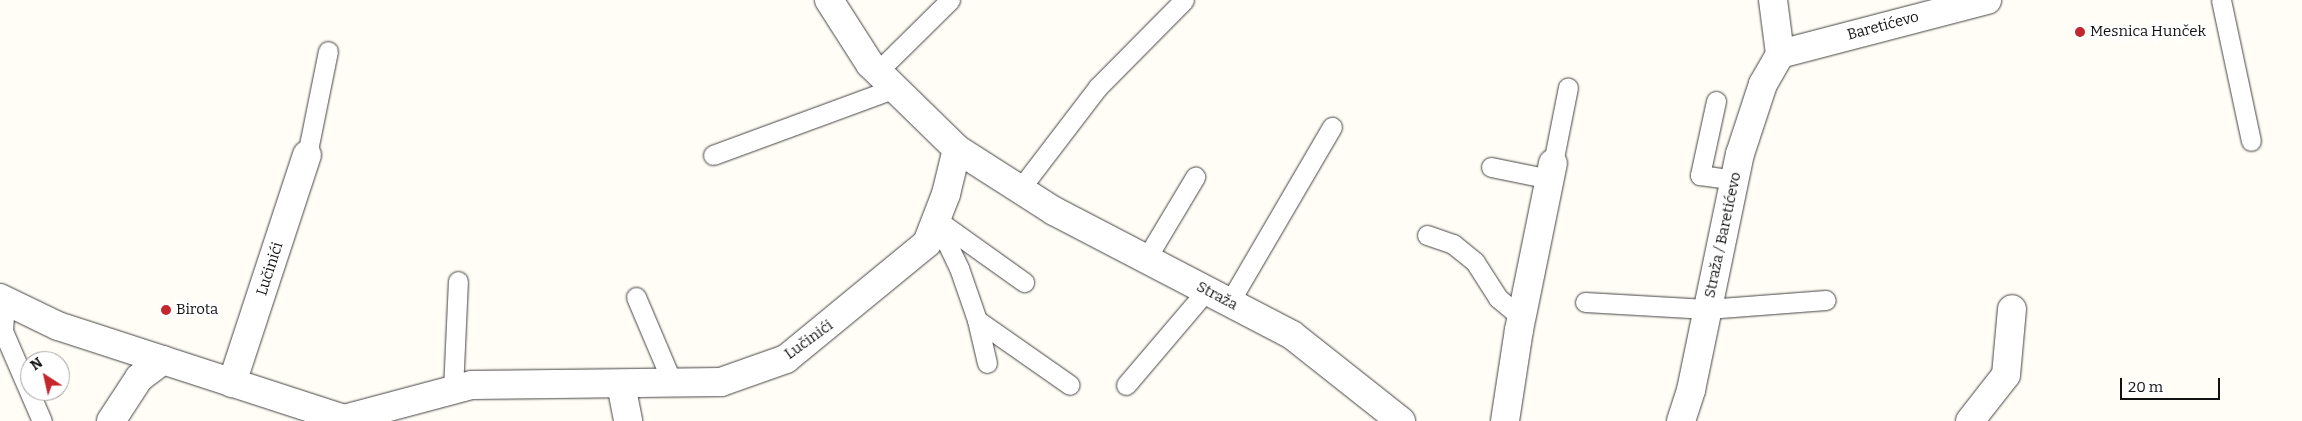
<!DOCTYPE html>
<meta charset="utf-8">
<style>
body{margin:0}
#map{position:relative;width:2302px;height:421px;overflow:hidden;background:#fffdf5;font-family:Bitter,serif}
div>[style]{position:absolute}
.roads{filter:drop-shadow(0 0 1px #444) drop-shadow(0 0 1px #444)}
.service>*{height:19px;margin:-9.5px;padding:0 9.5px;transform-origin:9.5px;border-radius:9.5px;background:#fff}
.minor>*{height:28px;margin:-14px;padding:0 14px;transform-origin:14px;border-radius:14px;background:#fff}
.dots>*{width:14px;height:14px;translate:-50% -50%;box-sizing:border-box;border:2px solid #fff;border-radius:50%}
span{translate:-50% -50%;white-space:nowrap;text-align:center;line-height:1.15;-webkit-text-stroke:5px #fff;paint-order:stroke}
.street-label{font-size:15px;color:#111}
.poi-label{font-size:15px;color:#111}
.left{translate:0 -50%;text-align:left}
.north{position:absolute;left:20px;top:351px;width:50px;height:50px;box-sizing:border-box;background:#fff;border:1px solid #a0a0a0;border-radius:50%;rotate:325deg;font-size:14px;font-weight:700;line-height:20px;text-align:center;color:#111}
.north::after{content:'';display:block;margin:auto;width:18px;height:22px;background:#c4262e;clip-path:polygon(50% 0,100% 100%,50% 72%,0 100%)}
.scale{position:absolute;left:2120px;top:378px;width:100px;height:22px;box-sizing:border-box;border:2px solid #111;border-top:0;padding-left:6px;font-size:15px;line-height:18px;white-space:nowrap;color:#111;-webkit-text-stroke:4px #fff;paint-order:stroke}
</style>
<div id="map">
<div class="roads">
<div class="service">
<i style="left:2221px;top:0;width:144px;rotate:78deg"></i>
<i style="left:878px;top:71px;width:101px;rotate:-44.6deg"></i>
<i style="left:1716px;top:101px;width:76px;rotate:102.2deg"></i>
<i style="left:1700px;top:175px;width:35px;rotate:8deg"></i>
<i style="left:307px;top:155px;width:106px;rotate:-78.6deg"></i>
<i style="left:713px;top:155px;width:194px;rotate:-20.2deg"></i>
<i style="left:1553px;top:163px;width:77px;rotate:-78.8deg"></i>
<i style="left:1491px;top:167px;width:60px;rotate:11.5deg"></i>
<i style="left:1020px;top:189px;width:128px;rotate:-52.6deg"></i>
<i style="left:1098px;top:87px;width:122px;rotate:-45.3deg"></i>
<i style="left:936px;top:220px;width:53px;rotate:64.4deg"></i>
<i style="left:959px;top:268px;width:55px;rotate:70.9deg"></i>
<i style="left:977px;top:320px;width:44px;rotate:76.9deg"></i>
<i style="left:937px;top:220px;width:107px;rotate:35.5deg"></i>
<i style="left:1427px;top:235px;width:28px;rotate:19deg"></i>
<i style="left:1453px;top:244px;width:28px;rotate:39deg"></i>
<i style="left:1475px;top:262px;width:43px;rotate:57.4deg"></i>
<i style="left:1498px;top:298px;width:30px;rotate:40deg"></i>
<i style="left:1146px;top:259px;width:96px;rotate:-59.1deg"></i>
<i style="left:636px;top:297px;width:92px;rotate:67deg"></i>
<i style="left:5px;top:302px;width:29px;rotate:94deg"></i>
<i style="left:3px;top:331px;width:98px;rotate:66.6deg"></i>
<i style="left:1585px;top:302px;width:122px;rotate:3.3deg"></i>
<i style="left:1707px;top:309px;width:119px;rotate:-4.3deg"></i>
<i style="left:1229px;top:303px;width:204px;rotate:-59.7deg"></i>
<i style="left:977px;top:320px;width:113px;rotate:35deg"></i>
<i style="left:1126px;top:385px;width:123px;rotate:-49.6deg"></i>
<i style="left:453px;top:390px;width:109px;rotate:-87.4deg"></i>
</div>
<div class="minor">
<i style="left:829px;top:0;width:76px;rotate:57.4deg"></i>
<i style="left:870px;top:64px;width:122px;rotate:44.3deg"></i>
<i style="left:957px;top:149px;width:115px;rotate:32.6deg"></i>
<i style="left:1054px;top:211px;width:268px;rotate:27.5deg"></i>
<i style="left:1292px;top:335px;width:139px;rotate:38.3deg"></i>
<i style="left:1773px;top:0;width:54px;rotate:82.6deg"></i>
<i style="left:1780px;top:54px;width:214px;rotate:-14.6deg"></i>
<i style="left:0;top:298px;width:64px;rotate:25.8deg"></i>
<i style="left:58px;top:326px;width:301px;rotate:18deg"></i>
<i style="left:344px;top:419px;width:132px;rotate:-14.9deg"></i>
<i style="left:472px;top:385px;width:249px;rotate:-0.7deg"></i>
<i style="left:721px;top:382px;width:69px;rotate:-19.5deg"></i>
<i style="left:786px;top:359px;width:183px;rotate:-39.4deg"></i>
<i style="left:927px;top:243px;width:53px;rotate:-68.8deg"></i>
<i style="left:946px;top:194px;width:46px;rotate:-76.3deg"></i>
<i style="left:232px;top:383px;width:240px;rotate:-71.8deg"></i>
<i style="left:621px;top:384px;width:38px;rotate:79deg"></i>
<i style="left:111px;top:421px;width:51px;rotate:-56.9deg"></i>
<i style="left:139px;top:378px;width:30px;rotate:-37deg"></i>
<i style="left:1505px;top:421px;width:92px;rotate:-81.3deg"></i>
<i style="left:1519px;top:330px;width:170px;rotate:-78.5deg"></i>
<i style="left:1681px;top:421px;width:33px;rotate:-72deg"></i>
<i style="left:1691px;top:390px;width:241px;rotate:-78.3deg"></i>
<i style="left:1740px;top:154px;width:74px;rotate:-71.8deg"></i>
<i style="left:1763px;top:84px;width:34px;rotate:-60deg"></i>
<i style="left:1970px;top:421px;width:58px;rotate:-52deg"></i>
<i style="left:2006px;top:375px;width:66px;rotate:-84.8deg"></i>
</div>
</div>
<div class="dots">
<i style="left:2080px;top:32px;background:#c4262e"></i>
<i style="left:166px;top:310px;background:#c4262e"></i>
</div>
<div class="street-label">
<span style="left:1883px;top:26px;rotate:-15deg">Baretićevo</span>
<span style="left:1723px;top:235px;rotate:-78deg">Straža / Baretićevo</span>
<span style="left:270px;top:269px;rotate:-72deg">Lučinići</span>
<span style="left:1217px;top:296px;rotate:28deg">Straža</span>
<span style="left:809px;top:340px;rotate:-36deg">Lučinići</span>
</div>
<div class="poi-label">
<span class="left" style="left:2090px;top:32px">Mesnica Hunček</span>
<span class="left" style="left:176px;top:310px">Birota</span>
</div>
<div class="north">N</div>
<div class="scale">20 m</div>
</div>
